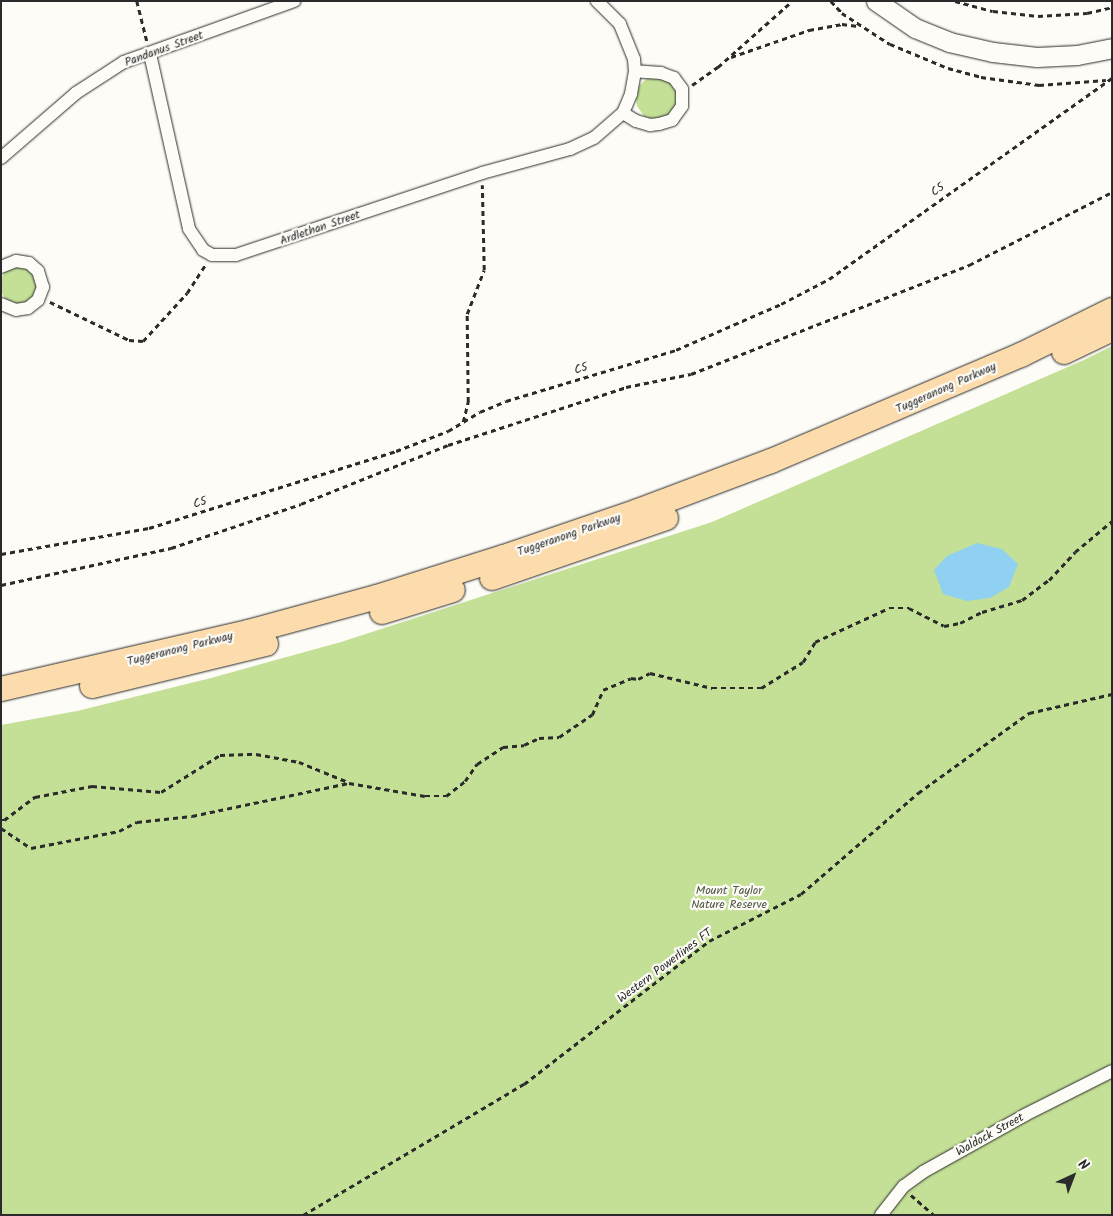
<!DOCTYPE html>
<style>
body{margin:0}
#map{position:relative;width:1113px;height:1216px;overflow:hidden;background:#fdfcf7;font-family:Kalam,sans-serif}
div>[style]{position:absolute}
.green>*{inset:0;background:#c4e097}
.round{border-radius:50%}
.water>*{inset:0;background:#90d0f1}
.path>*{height:2.5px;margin-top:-1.25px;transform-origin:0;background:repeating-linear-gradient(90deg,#2b2b2b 0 5px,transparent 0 9px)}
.roads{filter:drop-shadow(0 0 1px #2b2b2b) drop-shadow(0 0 1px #2b2b2b)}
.street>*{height:12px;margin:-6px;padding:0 6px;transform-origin:6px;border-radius:6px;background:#fdfcf7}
.secondary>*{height:19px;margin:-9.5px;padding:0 9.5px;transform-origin:9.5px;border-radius:9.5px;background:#fdfcf7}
.highway>*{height:24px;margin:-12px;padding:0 12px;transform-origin:12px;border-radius:12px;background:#fcdcac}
span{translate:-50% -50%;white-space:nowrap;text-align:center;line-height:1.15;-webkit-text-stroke:4.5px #fdfcf7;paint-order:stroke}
.street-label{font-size:12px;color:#2b2b2b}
.park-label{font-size:12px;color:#515846}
.frame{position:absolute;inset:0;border:2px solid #2b2b2b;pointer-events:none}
.north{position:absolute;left:1048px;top:1151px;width:50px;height:50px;-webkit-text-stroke:4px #fdfcf7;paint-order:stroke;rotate:43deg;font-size:14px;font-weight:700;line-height:20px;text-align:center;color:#2b2b2b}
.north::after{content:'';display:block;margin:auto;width:18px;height:22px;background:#2b2b2b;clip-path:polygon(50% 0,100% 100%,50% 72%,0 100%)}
</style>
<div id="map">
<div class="green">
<i style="clip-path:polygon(654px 76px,661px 76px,679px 90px,673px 115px,651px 119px,644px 116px,637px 106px,636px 99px,638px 87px,646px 79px)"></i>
<i class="round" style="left:0;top:266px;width:38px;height:38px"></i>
<i style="clip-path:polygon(1112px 346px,1112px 1215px,1px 1215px,1px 725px,77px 711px,211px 678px,341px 642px,712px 522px,1084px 360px)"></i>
</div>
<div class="water">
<i style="clip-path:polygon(977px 543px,1002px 549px,1018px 564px,1009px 587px,990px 598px,967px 601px,943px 594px,934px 570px,947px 556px)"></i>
</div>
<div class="path">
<i style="left:137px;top:1px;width:41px;rotate:76deg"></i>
<i style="left:831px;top:1px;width:16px;rotate:47deg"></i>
<i style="left:842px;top:13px;width:57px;rotate:32.9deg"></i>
<i style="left:890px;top:44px;width:63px;rotate:22.5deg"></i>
<i style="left:948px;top:68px;width:34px;rotate:15deg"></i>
<i style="left:981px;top:77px;width:59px;rotate:7.9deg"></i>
<i style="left:1039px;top:85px;width:67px;rotate:-4.3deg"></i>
<i style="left:955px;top:1px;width:39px;rotate:15deg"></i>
<i style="left:993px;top:11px;width:45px;rotate:6.3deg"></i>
<i style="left:1038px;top:16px;width:49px;rotate:-3.5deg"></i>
<i style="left:1087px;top:13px;width:26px;rotate:-13deg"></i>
<i style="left:731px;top:57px;width:83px;rotate:-19.1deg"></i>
<i style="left:809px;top:30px;width:34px;rotate:-10deg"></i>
<i style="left:842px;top:24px;width:16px;rotate:7deg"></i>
<i style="left:692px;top:85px;width:32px;rotate:-35deg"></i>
<i style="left:718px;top:67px;width:99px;rotate:-41.7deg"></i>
<i style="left:50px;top:302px;width:88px;rotate:25.7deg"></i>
<i style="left:129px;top:340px;width:14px;rotate:4deg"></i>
<i style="left:143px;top:341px;width:65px;rotate:-47.5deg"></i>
<i style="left:187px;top:293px;width:35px;rotate:-57deg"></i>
<i style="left:463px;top:422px;width:21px;rotate:-76deg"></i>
<i style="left:468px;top:402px;width:88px;rotate:-90.7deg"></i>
<i style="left:467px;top:314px;width:47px;rotate:-68.9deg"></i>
<i style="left:484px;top:270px;width:85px;rotate:-91.3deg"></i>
<i style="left:1px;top:554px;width:150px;rotate:-10deg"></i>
<i style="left:149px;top:528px;width:259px;rotate:-17.3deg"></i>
<i style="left:396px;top:451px;width:56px;rotate:-21deg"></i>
<i style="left:448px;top:431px;width:37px;rotate:-31deg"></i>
<i style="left:480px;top:412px;width:28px;rotate:-23deg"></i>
<i style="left:506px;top:401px;width:177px;rotate:-16.7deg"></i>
<i style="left:676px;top:350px;width:115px;rotate:-23.7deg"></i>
<i style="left:781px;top:304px;width:54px;rotate:-27.5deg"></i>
<i style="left:829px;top:279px;width:347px;rotate:-35.4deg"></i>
<i style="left:1px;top:585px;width:174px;rotate:-12.3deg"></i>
<i style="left:171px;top:548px;width:137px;rotate:-18.7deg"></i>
<i style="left:301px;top:504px;width:158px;rotate:-21.9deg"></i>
<i style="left:448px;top:445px;width:187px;rotate:-18deg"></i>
<i style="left:626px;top:387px;width:66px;rotate:-11.3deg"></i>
<i style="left:691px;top:374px;width:299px;rotate:-21.4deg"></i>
<i style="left:969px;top:265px;width:161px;rotate:-27deg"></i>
<i style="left:1px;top:820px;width:3px"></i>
<i style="left:4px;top:820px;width:39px;rotate:-37deg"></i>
<i style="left:35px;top:797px;width:58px;rotate:-10.9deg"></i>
<i style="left:92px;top:786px;width:69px;rotate:5deg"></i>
<i style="left:161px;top:792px;width:70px;rotate:-32.1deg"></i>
<i style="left:220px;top:755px;width:36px;rotate:-2deg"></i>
<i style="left:256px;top:754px;width:44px;rotate:10.5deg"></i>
<i style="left:299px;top:762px;width:53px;rotate:22.2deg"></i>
<i style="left:1px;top:828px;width:36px;rotate:34deg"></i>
<i style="left:31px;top:848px;width:90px;rotate:-10.9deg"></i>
<i style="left:119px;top:831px;width:20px;rotate:-27deg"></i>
<i style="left:137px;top:822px;width:55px;rotate:-6.2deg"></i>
<i style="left:192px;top:816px;width:160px;rotate:-11.9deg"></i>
<i style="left:349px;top:783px;width:77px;rotate:9.7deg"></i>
<i style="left:425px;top:796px;width:21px"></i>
<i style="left:446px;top:796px;width:24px;rotate:-38deg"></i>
<i style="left:465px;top:781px;width:21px;rotate:-55deg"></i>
<i style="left:477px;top:764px;width:31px;rotate:-33deg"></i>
<i style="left:503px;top:747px;width:21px;rotate:-5deg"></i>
<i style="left:524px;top:745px;width:17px;rotate:-25deg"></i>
<i style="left:539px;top:738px;width:20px;rotate:-3deg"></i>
<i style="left:559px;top:737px;width:40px;rotate:-34deg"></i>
<i style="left:592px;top:715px;width:27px;rotate:-66deg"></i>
<i style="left:603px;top:690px;width:30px;rotate:-23deg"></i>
<i style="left:631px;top:678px;width:7px;rotate:8deg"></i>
<i style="left:638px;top:679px;width:13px;rotate:-27deg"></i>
<i style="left:650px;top:673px;width:64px;rotate:13.6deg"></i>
<i style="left:712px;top:688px;width:49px"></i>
<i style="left:761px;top:688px;width:49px;rotate:-31.8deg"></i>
<i style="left:803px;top:662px;width:23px;rotate:-59deg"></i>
<i style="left:815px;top:642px;width:81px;rotate:-24.7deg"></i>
<i style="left:889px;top:608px;width:20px"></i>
<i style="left:909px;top:608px;width:39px;rotate:27deg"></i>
<i style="left:944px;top:626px;width:16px;rotate:-11deg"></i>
<i style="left:960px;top:623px;width:25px;rotate:-27deg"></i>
<i style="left:982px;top:612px;width:42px;rotate:-16.7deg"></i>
<i style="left:1022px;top:600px;width:34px;rotate:-37deg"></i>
<i style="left:1049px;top:580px;width:38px;rotate:-47deg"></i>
<i style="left:1075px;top:552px;width:48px;rotate:-40deg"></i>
<i style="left:911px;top:1195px;width:30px;rotate:41deg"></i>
<i style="left:303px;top:1215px;width:257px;rotate:-30.7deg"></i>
<i style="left:524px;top:1084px;width:234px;rotate:-37.7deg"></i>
<i style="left:709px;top:941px;width:103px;rotate:-27.1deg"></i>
<i style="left:801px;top:894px;width:155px;rotate:-40.8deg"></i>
<i style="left:918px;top:793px;width:137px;rotate:-35.8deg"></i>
<i style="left:1029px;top:713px;width:85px;rotate:-12.9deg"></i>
</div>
<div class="roads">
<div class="street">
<i style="left:150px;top:54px;width:179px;rotate:77.4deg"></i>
<i style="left:189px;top:229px;width:25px;rotate:56deg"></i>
<i style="left:203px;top:250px;width:10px;rotate:29deg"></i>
<i style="left:212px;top:255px;width:24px"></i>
<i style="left:236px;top:255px;width:259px;rotate:-18.4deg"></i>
<i style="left:482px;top:173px;width:91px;rotate:-15.3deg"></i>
<i style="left:570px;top:149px;width:26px;rotate:-25deg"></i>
<i style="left:594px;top:138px;width:38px;rotate:-41deg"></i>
<i style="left:623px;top:113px;width:21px;rotate:-67deg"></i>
<i style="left:631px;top:94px;width:23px;rotate:-80deg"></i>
<i style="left:635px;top:71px;width:12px;rotate:-95deg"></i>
<i style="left:634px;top:59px;width:38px;rotate:-112deg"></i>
<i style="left:620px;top:24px;width:33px;rotate:-135deg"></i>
<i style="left:623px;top:113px;width:15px;rotate:32deg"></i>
<i style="left:636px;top:121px;width:15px;rotate:16deg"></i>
<i style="left:650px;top:125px;width:9px;rotate:-6deg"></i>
<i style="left:659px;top:124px;width:14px;rotate:-17deg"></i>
<i style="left:672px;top:120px;width:17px;rotate:-54deg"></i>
<i style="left:682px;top:106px;width:17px;rotate:-90deg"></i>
<i style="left:682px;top:89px;width:14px;rotate:-126deg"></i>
<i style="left:674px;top:78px;width:14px;rotate:-159deg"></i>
<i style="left:661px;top:73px;width:26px;rotate:-176deg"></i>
<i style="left:1px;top:158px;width:99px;rotate:-40.9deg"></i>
<i style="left:76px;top:93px;width:57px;rotate:-32.9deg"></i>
<i style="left:124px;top:62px;width:181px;rotate:-19.7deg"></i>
<i style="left:1px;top:267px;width:16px;rotate:-22deg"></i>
<i style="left:16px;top:261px;width:13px;rotate:9deg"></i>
<i style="left:29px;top:263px;width:12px;rotate:42deg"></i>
<i style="left:38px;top:271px;width:17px;rotate:73deg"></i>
<i style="left:43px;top:287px;width:14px;rotate:111deg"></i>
<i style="left:38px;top:300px;width:13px;rotate:141deg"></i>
<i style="left:28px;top:308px;width:12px;rotate:171deg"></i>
<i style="left:16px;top:310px;width:16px;rotate:-158deg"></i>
<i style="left:881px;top:1215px;width:37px;rotate:-52deg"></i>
<i style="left:904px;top:1186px;width:24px;rotate:-36deg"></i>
<i style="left:923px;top:1172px;width:117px;rotate:-29.2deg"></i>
<i style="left:1025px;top:1115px;width:97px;rotate:-26.8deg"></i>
</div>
<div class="secondary">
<i style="left:876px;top:1px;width:47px;rotate:34.7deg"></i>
<i style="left:915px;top:28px;width:37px;rotate:22deg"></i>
<i style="left:949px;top:42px;width:45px;rotate:12.8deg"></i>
<i style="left:993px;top:52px;width:44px;rotate:6.5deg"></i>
<i style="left:1037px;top:57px;width:40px;rotate:-2.9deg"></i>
<i style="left:1077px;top:55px;width:36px;rotate:-11deg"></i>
</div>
<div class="highway">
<i style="left:1064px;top:352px;width:53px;rotate:-25.6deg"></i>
<i style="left:492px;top:578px;width:184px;rotate:-19deg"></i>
<i style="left:382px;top:612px;width:74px;rotate:-17.2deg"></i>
<i style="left:92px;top:686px;width:179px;rotate:-13.6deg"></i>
<i style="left:1px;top:689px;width:253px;rotate:-13deg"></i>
<i style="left:248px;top:632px;width:134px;rotate:-15.2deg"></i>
<i style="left:377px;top:597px;width:133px;rotate:-17.5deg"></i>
<i style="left:504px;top:557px;width:142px;rotate:-18.9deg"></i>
<i style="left:638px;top:511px;width:142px;rotate:-20.6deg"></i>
<i style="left:771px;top:461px;width:272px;rotate:-23deg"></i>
<i style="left:1021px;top:355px;width:102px;rotate:-26.3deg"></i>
</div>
</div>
<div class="street-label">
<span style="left:164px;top:49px;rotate:-20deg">Pandanus Street</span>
<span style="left:938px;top:190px;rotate:-36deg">C5</span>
<span style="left:320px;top:228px;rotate:-19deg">Ardlethan Street</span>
<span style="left:581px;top:369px;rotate:-17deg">C5</span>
<span style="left:946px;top:388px;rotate:-24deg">Tuggeranong Parkway</span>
<span style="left:200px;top:503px;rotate:-17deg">C5</span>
<span style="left:569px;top:535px;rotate:-19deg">Tuggeranong Parkway</span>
<span style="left:180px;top:649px;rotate:-14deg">Tuggeranong Parkway</span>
<span style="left:665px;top:966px;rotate:-37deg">Western Powerlines FT</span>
<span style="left:990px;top:1135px;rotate:-29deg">Waldock Street</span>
</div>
<div class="park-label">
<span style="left:729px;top:898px">Mount Taylor<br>Nature Reserve</span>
</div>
<div class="frame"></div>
<div class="north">N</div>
</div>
